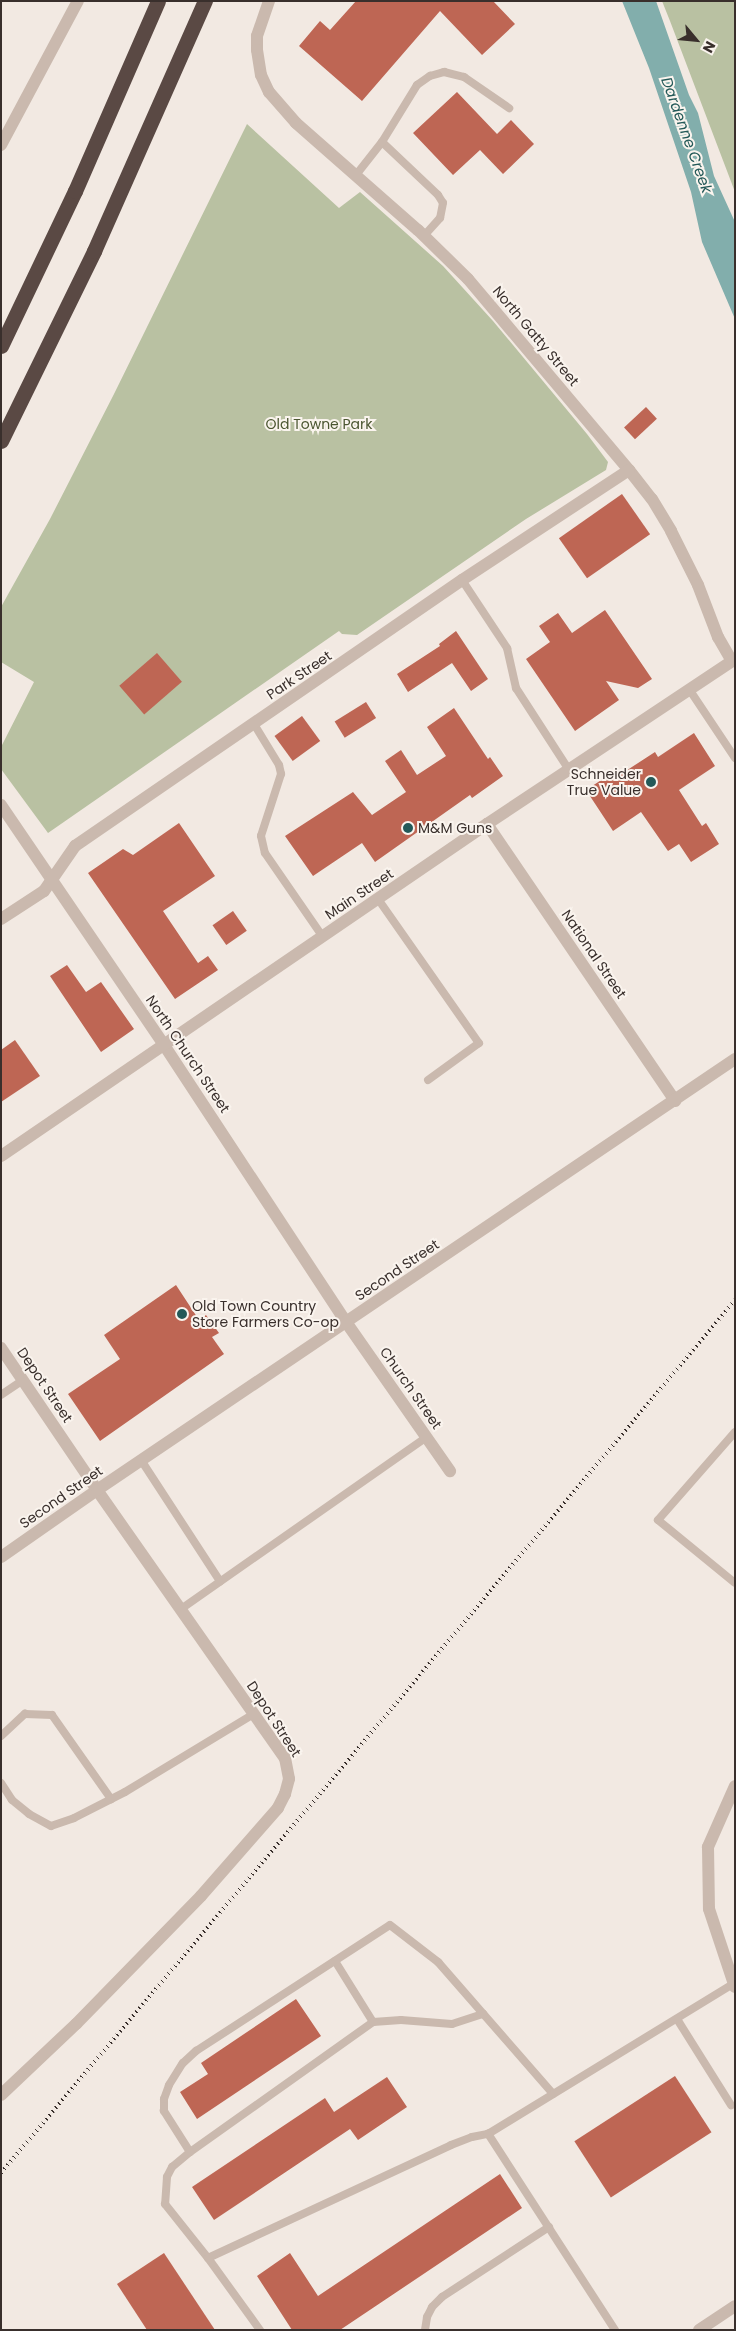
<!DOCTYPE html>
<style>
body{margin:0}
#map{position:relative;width:736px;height:2331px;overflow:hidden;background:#f2e9e2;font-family:Poppins,sans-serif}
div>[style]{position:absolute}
.green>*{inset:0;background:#b9c1a2}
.water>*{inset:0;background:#82aeac}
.building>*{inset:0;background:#be6654;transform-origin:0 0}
.service>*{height:8px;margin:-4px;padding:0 4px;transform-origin:4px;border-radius:4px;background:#cab9ae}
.minor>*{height:12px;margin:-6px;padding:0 6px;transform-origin:6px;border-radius:6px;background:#cab9ae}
.tertiary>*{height:12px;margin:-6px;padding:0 6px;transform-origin:6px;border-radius:6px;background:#cab9ae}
.motorway>*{height:15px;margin:-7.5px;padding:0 7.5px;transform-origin:7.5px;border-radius:7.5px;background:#5a4944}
.rail>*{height:4px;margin-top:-2px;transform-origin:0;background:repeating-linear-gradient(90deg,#392f2c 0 1px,transparent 0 5px)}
.dots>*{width:14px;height:14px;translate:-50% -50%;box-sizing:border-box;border:2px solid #faf4ee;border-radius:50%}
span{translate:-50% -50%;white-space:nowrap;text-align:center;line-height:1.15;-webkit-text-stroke:4px #faf4ee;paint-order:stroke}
.street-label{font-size:14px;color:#392f2c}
.park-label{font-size:14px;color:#4b5631}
.poi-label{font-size:14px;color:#392f2c}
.right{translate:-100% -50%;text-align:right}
.left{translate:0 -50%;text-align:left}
.water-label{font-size:15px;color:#245958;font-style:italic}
.frame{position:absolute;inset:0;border:2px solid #392f2c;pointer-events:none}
.north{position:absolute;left:671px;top:15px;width:50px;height:50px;-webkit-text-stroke:4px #faf4ee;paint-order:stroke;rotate:118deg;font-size:14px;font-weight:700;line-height:20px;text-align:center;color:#392f2c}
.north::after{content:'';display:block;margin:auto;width:18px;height:22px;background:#392f2c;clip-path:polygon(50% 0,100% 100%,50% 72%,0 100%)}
</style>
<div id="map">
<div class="green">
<i style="clip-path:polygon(662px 1px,735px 1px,735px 192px,670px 21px)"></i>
<i style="clip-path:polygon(247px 124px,339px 208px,360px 192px,443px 266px,493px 321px,587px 434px,608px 462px,606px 470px,526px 519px,357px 635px,342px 634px,339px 631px,48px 833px,1px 769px,1px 747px,34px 682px,1px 662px,1px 607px,50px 519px,114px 394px)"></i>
</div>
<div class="water">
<i style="clip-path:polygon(622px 1px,656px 1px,689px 95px,698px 113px,714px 176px,735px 222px,735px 319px,702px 242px,691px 192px,649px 68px)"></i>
</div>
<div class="building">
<i style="clip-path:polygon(356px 1px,493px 1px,515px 24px,482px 55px,440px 11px,362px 101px,299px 46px,320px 21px,330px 30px)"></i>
<i style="clip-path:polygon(457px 92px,497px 134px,511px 120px,534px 144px,503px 174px,480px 150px,453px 175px,413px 133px)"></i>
<i style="left:646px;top:407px;width:16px;height:30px;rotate:47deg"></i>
<i style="left:622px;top:494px;width:49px;height:77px;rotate:55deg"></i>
<i style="clip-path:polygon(605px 610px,652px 679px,638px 688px,606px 681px,619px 700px,575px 731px,526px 659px,550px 642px,539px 626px,558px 613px,572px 633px)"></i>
<i style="clip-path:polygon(456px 631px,488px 679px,471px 691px,452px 663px,408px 692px,397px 674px,440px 646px,439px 644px)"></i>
<i style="left:157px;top:653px;width:38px;height:50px;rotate:49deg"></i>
<i style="left:366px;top:702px;width:19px;height:37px;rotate:58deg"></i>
<i style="clip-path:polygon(454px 708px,488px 759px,490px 757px,503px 776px,472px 798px,470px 795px,375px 862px,362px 843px,313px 876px,285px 836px,353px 792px,372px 815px,406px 792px,385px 761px,401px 750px,417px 775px,446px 756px,427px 727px)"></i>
<i style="left:302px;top:716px;width:31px;height:34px;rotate:54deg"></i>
<i style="clip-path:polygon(694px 733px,715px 766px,679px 790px,702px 826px,706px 823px,719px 844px,691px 862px,679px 844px,668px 851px,641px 812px,613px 831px,586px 790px,612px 773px,615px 778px,655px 752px,658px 757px)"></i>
<i style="clip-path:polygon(179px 823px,215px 876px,163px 911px,198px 963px,208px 956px,218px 970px,175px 999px,88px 873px,123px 849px,133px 855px)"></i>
<i style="left:233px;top:911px;width:24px;height:25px;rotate:55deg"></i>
<i style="clip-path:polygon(67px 965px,86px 992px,101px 982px,134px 1029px,101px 1052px,50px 976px)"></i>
<i style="clip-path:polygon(15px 1040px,40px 1076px,1px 1102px,1px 1050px)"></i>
<i style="clip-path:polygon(176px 1285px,199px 1320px,206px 1315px,219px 1333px,212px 1337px,224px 1354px,100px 1441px,68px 1394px,120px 1359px,104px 1335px)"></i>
<i style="clip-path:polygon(296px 1999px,321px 2036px,197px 2119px,180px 2092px,208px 2074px,201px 2063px)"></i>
<i style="left:675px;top:2076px;width:67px;height:120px;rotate:57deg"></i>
<i style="clip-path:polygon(387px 2077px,407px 2107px,358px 2140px,350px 2129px,214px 2220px,192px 2187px,325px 2098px,334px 2112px)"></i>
<i style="clip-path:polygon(500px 2174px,522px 2208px,340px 2330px,292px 2330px,257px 2276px,290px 2253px,318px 2296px)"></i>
<i style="clip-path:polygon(164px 2253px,215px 2330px,147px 2330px,117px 2284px)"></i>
</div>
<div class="service">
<i style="left:382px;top:142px;width:77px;rotate:43.4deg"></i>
<i style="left:438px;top:195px;width:9px;rotate:58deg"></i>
<i style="left:443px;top:203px;width:15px;rotate:101deg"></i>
<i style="left:440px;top:218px;width:24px;rotate:132deg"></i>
<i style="left:356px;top:175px;width:42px;rotate:-51.8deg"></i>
<i style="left:382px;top:142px;width:67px;rotate:-58.4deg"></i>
<i style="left:417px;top:85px;width:16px;rotate:-35deg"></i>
<i style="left:430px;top:76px;width:15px;rotate:-16deg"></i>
<i style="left:444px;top:72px;width:21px;rotate:14deg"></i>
<i style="left:464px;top:77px;width:55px;rotate:34.6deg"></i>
<i style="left:462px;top:580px;width:82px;rotate:56.5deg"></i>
<i style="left:507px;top:648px;width:41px;rotate:77.3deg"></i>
<i style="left:516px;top:688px;width:98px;rotate:57.1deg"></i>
<i style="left:689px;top:689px;width:83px;rotate:56.3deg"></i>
<i style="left:254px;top:724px;width:48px;rotate:58.6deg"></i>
<i style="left:279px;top:765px;width:9px;rotate:77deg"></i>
<i style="left:281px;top:774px;width:65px;rotate:107.9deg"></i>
<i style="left:261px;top:836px;width:17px;rotate:77deg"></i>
<i style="left:265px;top:853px;width:102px;rotate:55.4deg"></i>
<i style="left:378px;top:899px;width:176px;rotate:55deg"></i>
<i style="left:479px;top:1043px;width:63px;rotate:144deg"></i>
<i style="left:1px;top:1395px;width:27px;rotate:-34deg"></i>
<i style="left:735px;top:1432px;width:117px;rotate:131.2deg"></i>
<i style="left:658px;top:1520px;width:99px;rotate:39.3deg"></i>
<i style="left:141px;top:1460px;width:145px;rotate:56.9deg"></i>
<i style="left:181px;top:1609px;width:300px;rotate:-35deg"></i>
<i style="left:1px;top:1736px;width:33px;rotate:-43deg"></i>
<i style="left:25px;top:1714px;width:27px;rotate:2deg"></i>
<i style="left:52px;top:1715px;width:103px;rotate:54.9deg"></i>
<i style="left:1px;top:1783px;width:20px;rotate:57deg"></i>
<i style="left:12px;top:1800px;width:22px;rotate:39deg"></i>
<i style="left:29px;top:1814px;width:25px;rotate:29deg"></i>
<i style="left:51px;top:1826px;width:24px;rotate:-19deg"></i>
<i style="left:74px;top:1818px;width:57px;rotate:-27deg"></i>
<i style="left:125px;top:1792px;width:151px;rotate:-31.2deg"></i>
<i style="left:335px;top:1961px;width:72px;rotate:58.1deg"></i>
<i style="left:373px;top:2022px;width:224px;rotate:144.6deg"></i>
<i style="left:190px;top:2152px;width:49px;rotate:-122.4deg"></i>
<i style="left:164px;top:2111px;width:12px;rotate:-90deg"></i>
<i style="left:164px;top:2099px;width:15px;rotate:-70deg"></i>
<i style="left:169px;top:2085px;width:26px;rotate:-58deg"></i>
<i style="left:183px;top:2063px;width:18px;rotate:-43deg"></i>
<i style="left:196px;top:2051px;width:231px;rotate:-33deg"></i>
<i style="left:390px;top:1925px;width:61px;rotate:37.6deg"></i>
<i style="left:438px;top:1962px;width:175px;rotate:48.9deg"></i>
<i style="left:677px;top:2019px;width:102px;rotate:57.9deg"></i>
<i style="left:373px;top:2022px;width:28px;rotate:-4deg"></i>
<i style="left:401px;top:2020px;width:51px;rotate:4.5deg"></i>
<i style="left:452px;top:2024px;width:33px;rotate:-18deg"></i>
<i style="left:190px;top:2152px;width:23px;rotate:140deg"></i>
<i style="left:172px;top:2167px;width:11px;rotate:117deg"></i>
<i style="left:167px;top:2177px;width:27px;rotate:94deg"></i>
<i style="left:165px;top:2204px;width:69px;rotate:51.5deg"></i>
<i style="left:260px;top:2330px;width:89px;rotate:-125.8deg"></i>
<i style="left:208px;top:2258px;width:268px;rotate:-24.9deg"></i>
<i style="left:451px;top:2145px;width:22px;rotate:-21deg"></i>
<i style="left:472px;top:2137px;width:16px;rotate:-11deg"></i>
<i style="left:425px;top:2330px;width:13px;rotate:-81deg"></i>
<i style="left:427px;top:2317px;width:11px;rotate:-63deg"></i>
<i style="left:432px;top:2307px;width:14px;rotate:-45deg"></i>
<i style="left:442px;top:2297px;width:128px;rotate:-33.2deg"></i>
<i style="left:615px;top:2330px;width:234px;rotate:-122.9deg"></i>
<i style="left:488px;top:2134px;width:287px;rotate:-31.5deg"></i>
</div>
<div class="minor">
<i style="left:269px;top:1px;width:37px;rotate:109deg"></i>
<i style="left:257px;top:36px;width:14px;rotate:90deg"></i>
<i style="left:257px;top:50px;width:25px;rotate:81deg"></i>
<i style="left:261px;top:75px;width:19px;rotate:65deg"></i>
<i style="left:269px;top:92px;width:41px;rotate:48.9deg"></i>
<i style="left:296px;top:123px;width:162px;rotate:41.3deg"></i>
<i style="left:418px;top:230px;width:70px;rotate:44.4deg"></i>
<i style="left:468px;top:279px;width:250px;rotate:49.9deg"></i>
<i style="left:629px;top:470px;width:37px;rotate:52deg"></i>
<i style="left:652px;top:499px;width:37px;rotate:59deg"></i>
<i style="left:671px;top:531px;width:60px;rotate:63.4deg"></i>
<i style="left:698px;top:585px;width:56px;rotate:69deg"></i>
<i style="left:718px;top:637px;width:28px;rotate:60deg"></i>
<i style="left:1px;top:805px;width:290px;rotate:55.8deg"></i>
<i style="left:164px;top:1045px;width:331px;rotate:56.7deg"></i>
<i style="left:346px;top:1322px;width:182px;rotate:55.1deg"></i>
<i style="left:487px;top:824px;width:335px;rotate:55.8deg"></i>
<i style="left:1px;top:919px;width:51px;rotate:-33.1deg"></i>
<i style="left:44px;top:891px;width:55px;rotate:-55.4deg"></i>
<i style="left:75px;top:846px;width:470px;rotate:-34.5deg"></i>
<i style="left:462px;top:580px;width:200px;rotate:-33.4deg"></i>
<i style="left:1px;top:1348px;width:171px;rotate:55.9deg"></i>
<i style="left:97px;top:1490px;width:327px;rotate:55deg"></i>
<i style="left:285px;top:1758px;width:21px;rotate:79deg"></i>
<i style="left:289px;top:1779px;width:16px;rotate:105deg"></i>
<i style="left:285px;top:1794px;width:16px;rotate:117deg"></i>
<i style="left:278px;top:1808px;width:117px;rotate:131.2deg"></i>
<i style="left:201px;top:1896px;width:179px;rotate:134.3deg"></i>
<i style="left:76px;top:2024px;width:103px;rotate:136.6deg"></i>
<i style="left:1px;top:1557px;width:117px;rotate:-34.9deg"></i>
<i style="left:97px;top:1490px;width:770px;rotate:-34.04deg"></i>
<i style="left:735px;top:1786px;width:67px;rotate:113.9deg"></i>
<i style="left:708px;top:1847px;width:62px;rotate:89.1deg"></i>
<i style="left:709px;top:1909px;width:82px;rotate:71.6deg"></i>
<i style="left:699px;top:2330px;width:43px;rotate:-33.7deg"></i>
</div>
<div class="tertiary">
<i style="left:1px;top:145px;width:163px;rotate:-61.9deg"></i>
<i style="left:1px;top:1156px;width:589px;rotate:-34.34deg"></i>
<i style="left:487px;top:824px;width:298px;rotate:-33.6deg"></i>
</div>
<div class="motorway">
<i style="left:1px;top:346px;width:172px;rotate:-64.5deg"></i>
<i style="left:75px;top:191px;width:207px;rotate:-66.4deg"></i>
<i style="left:1px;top:441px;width:212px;rotate:-63.9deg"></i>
<i style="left:94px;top:251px;width:274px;rotate:-66.1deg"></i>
</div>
<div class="rail">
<i style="left:1px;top:2173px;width:1141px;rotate:-49.94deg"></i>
</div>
<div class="dots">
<i style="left:651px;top:782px;background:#245958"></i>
<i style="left:408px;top:828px;background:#245958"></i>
<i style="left:182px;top:1314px;background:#245958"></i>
</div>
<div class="street-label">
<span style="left:536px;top:336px;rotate:50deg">North Gatty Street</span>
<span style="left:299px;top:675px;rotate:-34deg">Park Street</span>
<span style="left:359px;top:894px;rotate:-34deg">Main Street</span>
<span style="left:594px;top:954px;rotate:56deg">National Street</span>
<span style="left:188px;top:1054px;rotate:56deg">North Church Street</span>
<span style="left:397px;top:1270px;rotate:-34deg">Second Street</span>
<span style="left:45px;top:1385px;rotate:56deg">Depot Street</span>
<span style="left:411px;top:1388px;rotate:55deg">Church Street</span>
<span style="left:61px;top:1497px;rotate:-35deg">Second Street</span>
<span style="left:274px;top:1719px;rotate:57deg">Depot Street</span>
</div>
<div class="park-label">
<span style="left:319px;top:424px">Old Towne Park</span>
</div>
<div class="poi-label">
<span class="right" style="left:641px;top:782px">Schneider<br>True Value</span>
<span class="left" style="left:418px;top:828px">M&amp;M Guns</span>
<span class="left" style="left:192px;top:1314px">Old Town Country<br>Store Farmers Co-op</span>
</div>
<div class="water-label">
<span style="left:687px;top:135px;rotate:70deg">Dardenne Creek</span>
</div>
<div class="frame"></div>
<div class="north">N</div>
</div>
